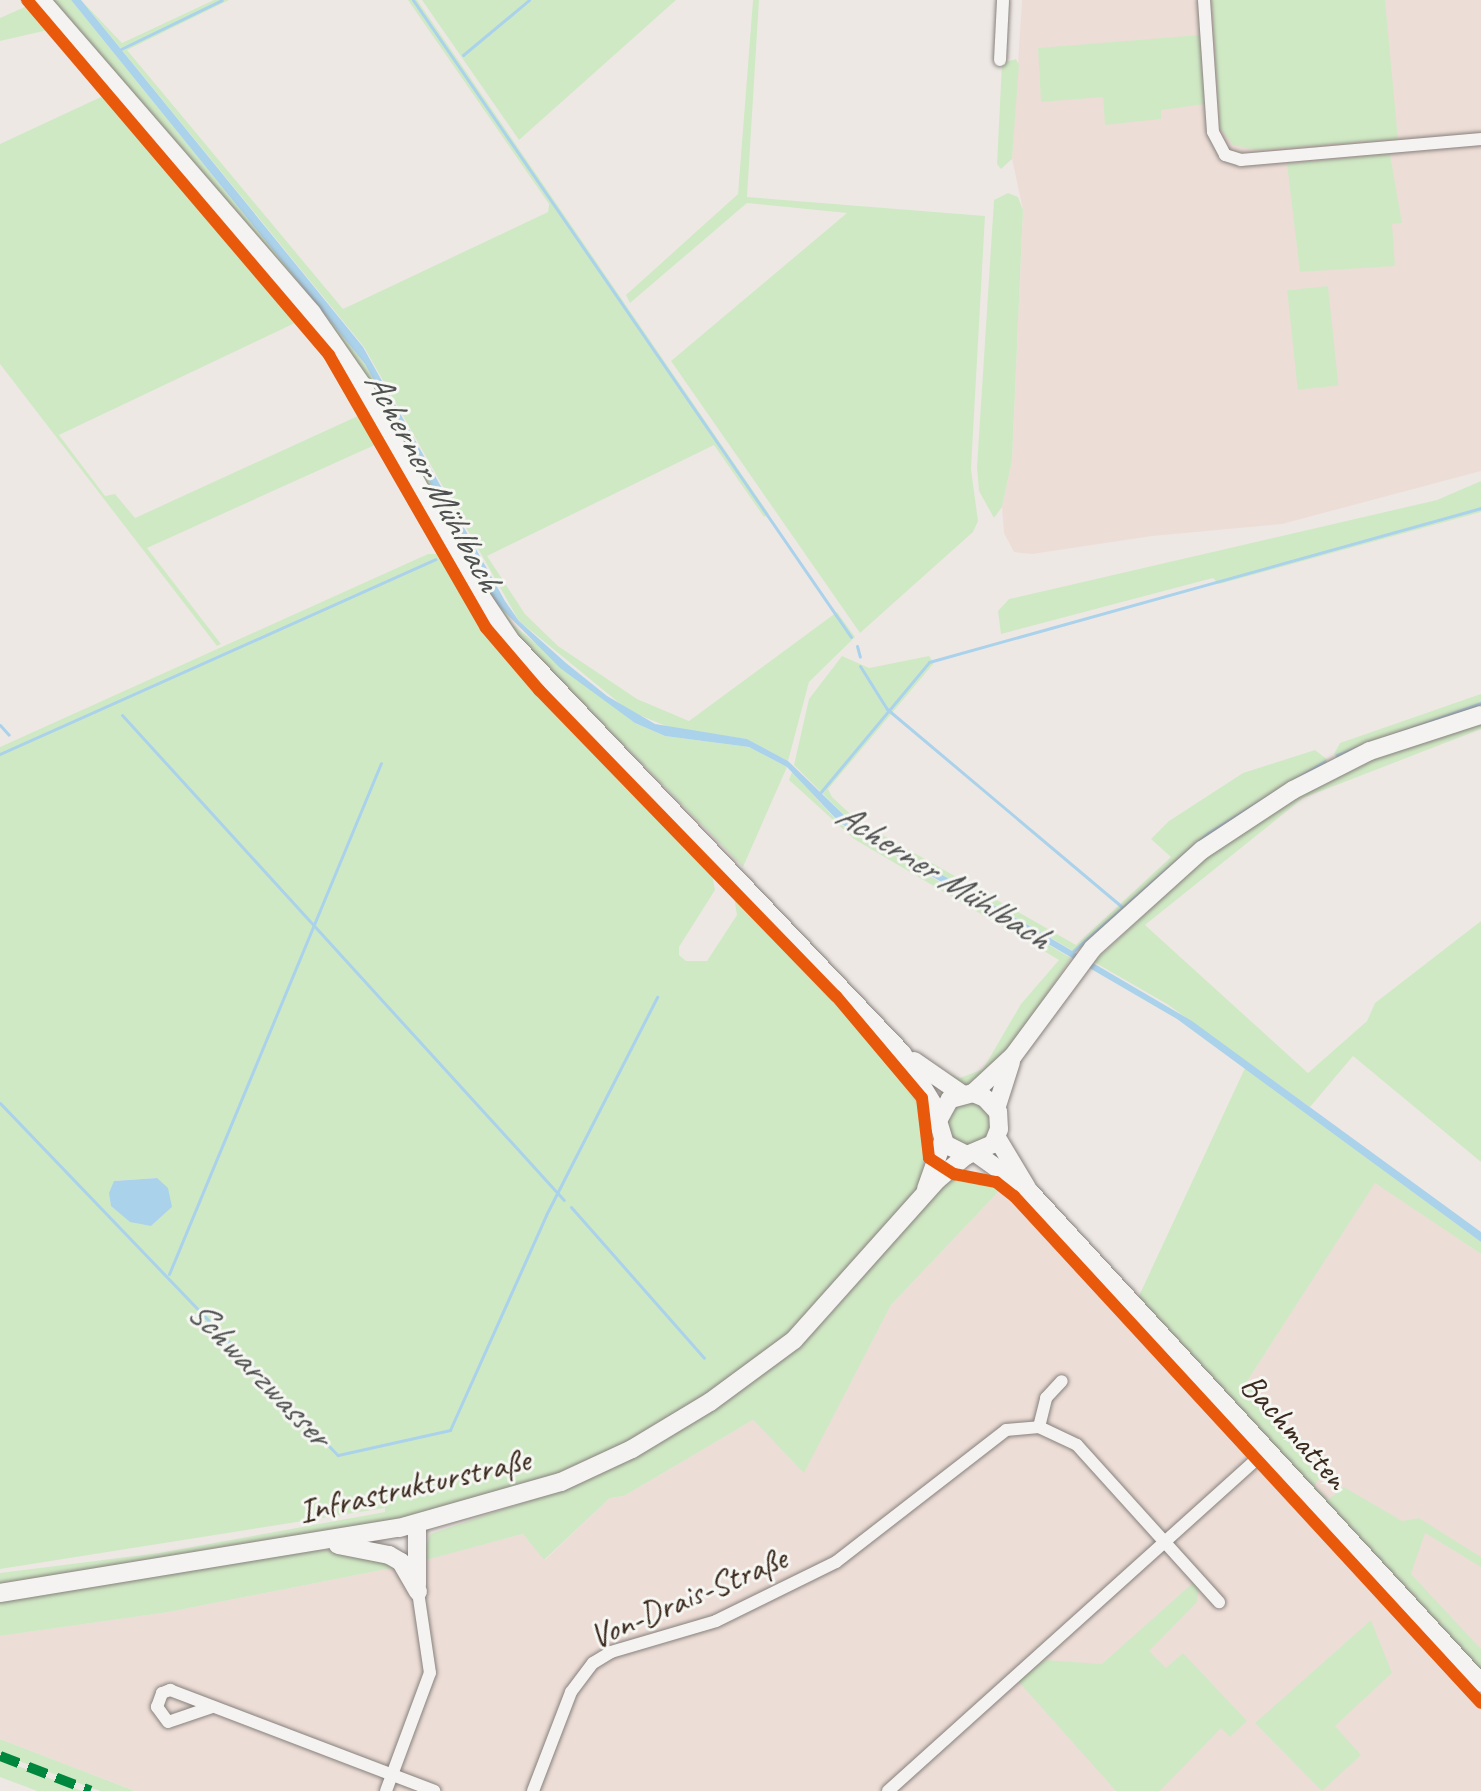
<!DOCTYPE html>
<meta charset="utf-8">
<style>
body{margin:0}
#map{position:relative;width:1481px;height:1791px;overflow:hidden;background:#eee8e5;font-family:Caveat,sans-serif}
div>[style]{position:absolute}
.built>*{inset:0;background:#edddd7}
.green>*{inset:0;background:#d0e9c5;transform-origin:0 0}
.round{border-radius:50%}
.water>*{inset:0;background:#abd2eb}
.stream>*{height:3px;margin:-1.5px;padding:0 1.5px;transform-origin:1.5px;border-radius:1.5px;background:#abd2eb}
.roads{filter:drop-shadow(0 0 2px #87817c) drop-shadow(0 0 2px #87817c)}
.street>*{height:12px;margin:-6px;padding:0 6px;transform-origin:6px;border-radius:6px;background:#f4f3f1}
.secondary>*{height:18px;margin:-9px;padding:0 9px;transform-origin:9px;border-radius:9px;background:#f4f3f1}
.quiet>*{height:10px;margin-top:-5px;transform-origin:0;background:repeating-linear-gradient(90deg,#00873e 0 20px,transparent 0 30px)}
.cycleway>*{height:12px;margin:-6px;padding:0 6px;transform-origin:6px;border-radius:6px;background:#e8590c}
span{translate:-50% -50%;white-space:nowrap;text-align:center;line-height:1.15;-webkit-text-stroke:6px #f6f6f2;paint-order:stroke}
.street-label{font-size:34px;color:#3b2a1e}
.water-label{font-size:36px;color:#505252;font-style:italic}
</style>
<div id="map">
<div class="built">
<i style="clip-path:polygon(1022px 0,1481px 0,1481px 471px,1282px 524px,1152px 536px,1032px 554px,1014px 552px,1004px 533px,1002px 507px,1012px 461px,1023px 210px,1012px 159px)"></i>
<i style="clip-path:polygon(1375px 1182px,1481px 1254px,1481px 1665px,1459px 1649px,1312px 1482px,1246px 1383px)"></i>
<i style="clip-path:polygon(1001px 1189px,1481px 1707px,1481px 1791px,135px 1791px,0 1739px,0 1636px,169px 1612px,397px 1567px,523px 1534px,545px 1560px,610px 1498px,624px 1496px,753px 1420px,804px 1472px,891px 1305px)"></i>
</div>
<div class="green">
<i style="clip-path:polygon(48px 0,71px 0,365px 364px,512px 624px,635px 723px,665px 736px,749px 747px,787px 767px,743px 867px,502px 620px,361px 372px)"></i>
<i style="clip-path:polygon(81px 0,122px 43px,214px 0,229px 0,127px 50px,343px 309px,548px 212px,549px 204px,408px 0,417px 0,769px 514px,764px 517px,714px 445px,487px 556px,525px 614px,558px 646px,637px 699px,689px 721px,837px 612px,855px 637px,809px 682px,788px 761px,747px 739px,671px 728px,629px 711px,519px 621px,364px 347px)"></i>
<i style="clip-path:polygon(422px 0,676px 0,519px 140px)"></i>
<i style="clip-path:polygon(753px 0,759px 0,747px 197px,985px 216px,971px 469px,978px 521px,973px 532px,860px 633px,671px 361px,847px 213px,747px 203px,630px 303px,626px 295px,738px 194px)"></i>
<i style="clip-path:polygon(1212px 0,1385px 0,1398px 139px,1257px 150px,1233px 145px,1220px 128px)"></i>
<i style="clip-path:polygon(27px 6px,48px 30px,0 41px,0 18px)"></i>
<i style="clip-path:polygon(1200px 35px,1205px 104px,1161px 110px,1161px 119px,1105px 125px,1103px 97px,1041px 102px,1038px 48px)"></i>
<i style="clip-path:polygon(1016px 59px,1019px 65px,1012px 159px,1001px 169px,997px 164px,1002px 63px)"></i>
<i style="clip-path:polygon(103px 96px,299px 321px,59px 435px,105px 496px,115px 494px,135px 518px,360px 415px,377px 444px,147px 548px,221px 644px,217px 646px,0 364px,0 144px)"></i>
<i style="clip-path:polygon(1390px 154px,1402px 223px,1392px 224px,1395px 266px,1300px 272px,1287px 164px)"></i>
<i style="clip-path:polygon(1008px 193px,1018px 197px,1023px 210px,1012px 461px,1002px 507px,994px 518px,979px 491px,977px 467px,994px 200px)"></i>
<i style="left:1328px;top:286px;width:100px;height:41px;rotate:84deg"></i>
<i style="clip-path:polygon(1481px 481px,1481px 512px,1219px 584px,1213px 578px,1001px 634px,998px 611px,1009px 599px,1437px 500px)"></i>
<i style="clip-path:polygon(evenodd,428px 554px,439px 554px,510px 663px,712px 874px,715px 890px,679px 947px,679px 955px,686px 961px,707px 961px,737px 915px,734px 897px,744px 893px,882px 1039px,926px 1094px,933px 1156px,925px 1155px,922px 1183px,870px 1251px,763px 1359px,645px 1434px,562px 1474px,413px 1519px,0 1587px,0 1573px,159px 1553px,385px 1512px,385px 1508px,0 1569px,0 747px,428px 554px,156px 1178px,172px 1207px,151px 1226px,114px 1181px,156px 1178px)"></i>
<i style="clip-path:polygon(842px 656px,869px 668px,929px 656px,934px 663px,828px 789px,832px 797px,858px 821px,1076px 945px,1171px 857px,1151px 839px,1169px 821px,1243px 773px,1315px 750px,1328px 760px,1207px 837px,1075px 952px,850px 821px,794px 765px,809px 699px)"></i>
<i style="clip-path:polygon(1481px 694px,1481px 708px,1337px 760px,1334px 754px,1340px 743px)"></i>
<i style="clip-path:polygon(1481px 722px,1481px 729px,1303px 798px,1145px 925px,1308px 1073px,1367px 1021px,1375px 1003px,1481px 921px,1481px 1162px,1353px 1056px,1310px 1107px,1167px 1004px,1094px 962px,1217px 847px,1291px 797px,1389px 753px)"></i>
<i style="clip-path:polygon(792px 772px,840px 824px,1071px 958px,1007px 1054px,977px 1086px,960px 1087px,942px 1071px,960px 1078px,983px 1069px,1021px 1004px,1059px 960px,854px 839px,789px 780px)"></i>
<i style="clip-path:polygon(1245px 1068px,1481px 1242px,1481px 1254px,1375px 1183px,1246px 1383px,1313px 1452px,1311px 1461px,1324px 1474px,1314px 1485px,1328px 1500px,1344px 1487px,1402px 1521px,1419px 1518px,1481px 1557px,1481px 1567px,1425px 1533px,1411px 1574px,1481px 1649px,1481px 1674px,1138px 1298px)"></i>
<i class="round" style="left:946px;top:1101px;width:46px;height:46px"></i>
<i style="clip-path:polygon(949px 1177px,990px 1181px,1001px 1189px,891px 1305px,804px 1473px,753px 1420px,624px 1496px,610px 1498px,544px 1560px,523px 1534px,422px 1561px,430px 1534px,555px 1492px,663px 1440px,730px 1399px,827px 1318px)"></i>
<i style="clip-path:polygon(317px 1550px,370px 1552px,397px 1567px,169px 1612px,0 1636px,0 1599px)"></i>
<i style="clip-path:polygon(1194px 1582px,1199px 1587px,1197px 1602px,1149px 1651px,1166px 1668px,1183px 1653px,1247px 1721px,1230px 1737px,1221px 1728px,1160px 1791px,1116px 1791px,1018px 1681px,1045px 1660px,1102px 1664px)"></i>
<i style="clip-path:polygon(1371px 1620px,1392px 1673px,1335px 1726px,1361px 1755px,1322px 1791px,1255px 1723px)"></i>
<i style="clip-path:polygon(0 1739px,135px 1791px,100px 1791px,0 1754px)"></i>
<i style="clip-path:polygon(0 1759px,82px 1791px,37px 1791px,0 1777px)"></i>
</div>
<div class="water">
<i style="clip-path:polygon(71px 0,81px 0,363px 347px,505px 601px,519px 621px,566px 663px,607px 696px,655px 724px,747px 739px,788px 761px,850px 821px,1192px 1021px,1481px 1232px,1481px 1242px,1177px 1019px,840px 823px,787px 767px,749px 747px,665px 736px,635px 723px,560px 668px,497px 604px,365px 364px)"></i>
<i style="clip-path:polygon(157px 1178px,168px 1188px,172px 1207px,151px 1226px,130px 1222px,111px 1206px,109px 1193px,114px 1181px)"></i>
</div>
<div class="stream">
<i style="left:413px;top:0;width:773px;rotate:55.49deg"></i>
<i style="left:121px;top:49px;width:112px;rotate:-25.9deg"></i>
<i style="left:463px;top:55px;width:86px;rotate:-39.8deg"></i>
<i style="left:857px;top:646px;width:11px;rotate:75deg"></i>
<i style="left:860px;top:666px;width:51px;rotate:57.9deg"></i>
<i style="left:887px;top:709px;width:307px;rotate:40.1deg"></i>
<i style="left:122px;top:715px;width:656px;rotate:47.66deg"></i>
<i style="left:0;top:725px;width:13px;rotate:48deg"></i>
<i style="left:0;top:754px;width:477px;rotate:-24.1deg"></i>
<i style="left:1337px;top:755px;width:153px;rotate:-19.9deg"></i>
<i style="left:820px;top:793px;width:170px;rotate:-50.2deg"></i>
<i style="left:929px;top:662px;width:573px;rotate:-15.59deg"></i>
<i style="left:1071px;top:953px;width:182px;rotate:-41.2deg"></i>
<i style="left:1208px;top:833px;width:137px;rotate:-31.6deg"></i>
<i style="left:0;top:1103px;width:488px;rotate:46.2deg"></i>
<i style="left:338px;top:1455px;width:115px;rotate:-12.6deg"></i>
<i style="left:450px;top:1430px;width:235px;rotate:-65.9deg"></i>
<i style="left:546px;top:1215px;width:245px;rotate:-63deg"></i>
<i style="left:571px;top:1207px;width:201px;rotate:48.6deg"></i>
<i style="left:169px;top:1274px;width:553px;rotate:-67.47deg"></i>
</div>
<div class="roads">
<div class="street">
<i style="left:1204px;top:0;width:132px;rotate:86.1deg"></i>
<i style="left:1213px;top:132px;width:26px;rotate:62deg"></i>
<i style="left:1225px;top:155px;width:17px;rotate:17deg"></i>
<i style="left:1241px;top:160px;width:241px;rotate:-5deg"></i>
<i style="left:1000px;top:60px;width:60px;rotate:-87.1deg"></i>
<i style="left:1039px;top:1427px;width:30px;rotate:-76deg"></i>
<i style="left:1046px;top:1398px;width:23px;rotate:-47deg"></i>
<i style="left:212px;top:1707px;width:46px;rotate:161.2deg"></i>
<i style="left:168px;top:1722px;width:19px;rotate:-126deg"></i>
<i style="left:157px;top:1707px;width:15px;rotate:-70deg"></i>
<i style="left:162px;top:1693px;width:9px;rotate:-21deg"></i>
<i style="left:170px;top:1690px;width:283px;rotate:20.9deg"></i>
<i style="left:386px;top:1791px;width:126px;rotate:-69.6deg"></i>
<i style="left:430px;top:1673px;width:82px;rotate:-98.4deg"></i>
<i style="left:533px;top:1791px;width:106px;rotate:-69deg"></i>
<i style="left:571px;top:1692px;width:36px;rotate:-53deg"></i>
<i style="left:593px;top:1663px;width:21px;rotate:-31deg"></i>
<i style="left:611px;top:1652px;width:109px;rotate:-16.4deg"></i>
<i style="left:716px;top:1621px;width:134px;rotate:-26.2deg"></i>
<i style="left:836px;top:1562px;width:215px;rotate:-37.8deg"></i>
<i style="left:1006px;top:1430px;width:33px;rotate:-5deg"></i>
<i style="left:1039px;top:1427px;width:42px;rotate:25.3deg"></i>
<i style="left:1077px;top:1445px;width:212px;rotate:47.9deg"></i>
<i style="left:888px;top:1791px;width:511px;rotate:-41.99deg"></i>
</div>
<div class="secondary">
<i style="left:41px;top:0;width:414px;rotate:49.1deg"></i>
<i style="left:312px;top:313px;width:88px;rotate:55.2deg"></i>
<i style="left:362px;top:385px;width:230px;rotate:60.9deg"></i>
<i style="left:474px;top:586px;width:66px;rotate:56.1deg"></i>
<i style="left:511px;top:641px;width:568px;rotate:46.5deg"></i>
<i style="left:902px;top:1053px;width:71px;rotate:58.8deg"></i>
<i style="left:914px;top:1061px;width:58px;rotate:34.5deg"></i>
<i style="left:973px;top:1093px;width:54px;rotate:-42.8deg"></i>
<i style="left:1013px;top:1056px;width:134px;rotate:-53.5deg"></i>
<i style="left:1093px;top:948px;width:147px;rotate:-42deg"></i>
<i style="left:1202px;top:850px;width:109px;rotate:-33.4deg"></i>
<i style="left:1293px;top:790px;width:86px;rotate:-26.9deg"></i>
<i style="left:1370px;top:751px;width:117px;rotate:-18deg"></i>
<i style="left:996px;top:1109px;width:49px;rotate:-72.3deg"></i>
<i style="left:997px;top:1138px;width:58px;rotate:59deg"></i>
<i style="left:977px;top:1154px;width:64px;rotate:35.4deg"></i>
<i style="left:1029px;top:1191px;width:668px;rotate:47.43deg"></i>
<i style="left:926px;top:1189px;width:51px;rotate:-70.5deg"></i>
<i style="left:417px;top:1524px;width:61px;rotate:90deg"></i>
<i style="left:338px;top:1545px;width:52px;rotate:11.1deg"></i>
<i style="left:389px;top:1555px;width:14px;rotate:30deg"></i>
<i style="left:401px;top:1562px;width:34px;rotate:60deg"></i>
<i style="left:0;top:1593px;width:404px;rotate:-9.3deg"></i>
<i style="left:399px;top:1528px;width:168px;rotate:-15.9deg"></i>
<i style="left:561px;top:1482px;width:78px;rotate:-24.9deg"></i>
<i style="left:632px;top:1449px;width:91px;rotate:-31.1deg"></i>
<i style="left:710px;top:1402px;width:104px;rotate:-36.4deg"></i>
<i style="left:794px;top:1340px;width:215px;rotate:-48.2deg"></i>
<i style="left:937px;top:1180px;width:39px;rotate:-40deg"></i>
<i style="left:967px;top:1155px;width:28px;rotate:-23deg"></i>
<i style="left:993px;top:1144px;width:16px;rotate:-68deg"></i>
<i style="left:999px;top:1129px;width:17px;rotate:-93deg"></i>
<i style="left:998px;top:1112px;width:19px;rotate:-133deg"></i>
<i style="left:985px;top:1098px;width:13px;rotate:-157deg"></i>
<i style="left:973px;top:1093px;width:24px;rotate:165deg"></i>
<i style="left:950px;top:1099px;width:25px;rotate:119deg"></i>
<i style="left:938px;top:1121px;width:24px;rotate:73deg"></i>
<i style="left:945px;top:1144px;width:25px;rotate:27deg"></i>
</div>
</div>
<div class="quiet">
<i style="left:0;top:1756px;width:97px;rotate:21deg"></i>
</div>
<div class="cycleway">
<i style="left:27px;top:0;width:466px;rotate:49.6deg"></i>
<i style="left:329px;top:355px;width:315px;rotate:60.1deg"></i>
<i style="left:486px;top:628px;width:82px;rotate:49.5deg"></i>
<i style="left:539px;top:690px;width:426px;rotate:45.9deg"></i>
<i style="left:836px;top:996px;width:133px;rotate:49.9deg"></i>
<i style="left:922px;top:1098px;width:60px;rotate:83.3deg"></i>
<i style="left:929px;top:1158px;width:30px;rotate:33deg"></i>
<i style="left:954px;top:1174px;width:43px;rotate:10.8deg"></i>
<i style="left:996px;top:1182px;width:23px;rotate:38deg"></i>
<i style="left:1014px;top:1196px;width:689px;rotate:47.35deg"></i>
</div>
<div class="street-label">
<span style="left:1295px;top:1431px;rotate:48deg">Bachmatten</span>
<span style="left:414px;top:1485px;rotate:-13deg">Infrastrukturstraße</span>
<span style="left:688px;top:1597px;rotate:-23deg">Von-Drais-Straße</span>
</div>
<div class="water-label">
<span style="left:433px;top:481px;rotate:61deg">Acherner Mühlbach</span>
<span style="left:943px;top:876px;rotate:32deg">Acherner Mühlbach</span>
<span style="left:259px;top:1373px;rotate:46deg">Schwarzwasser</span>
</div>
</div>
